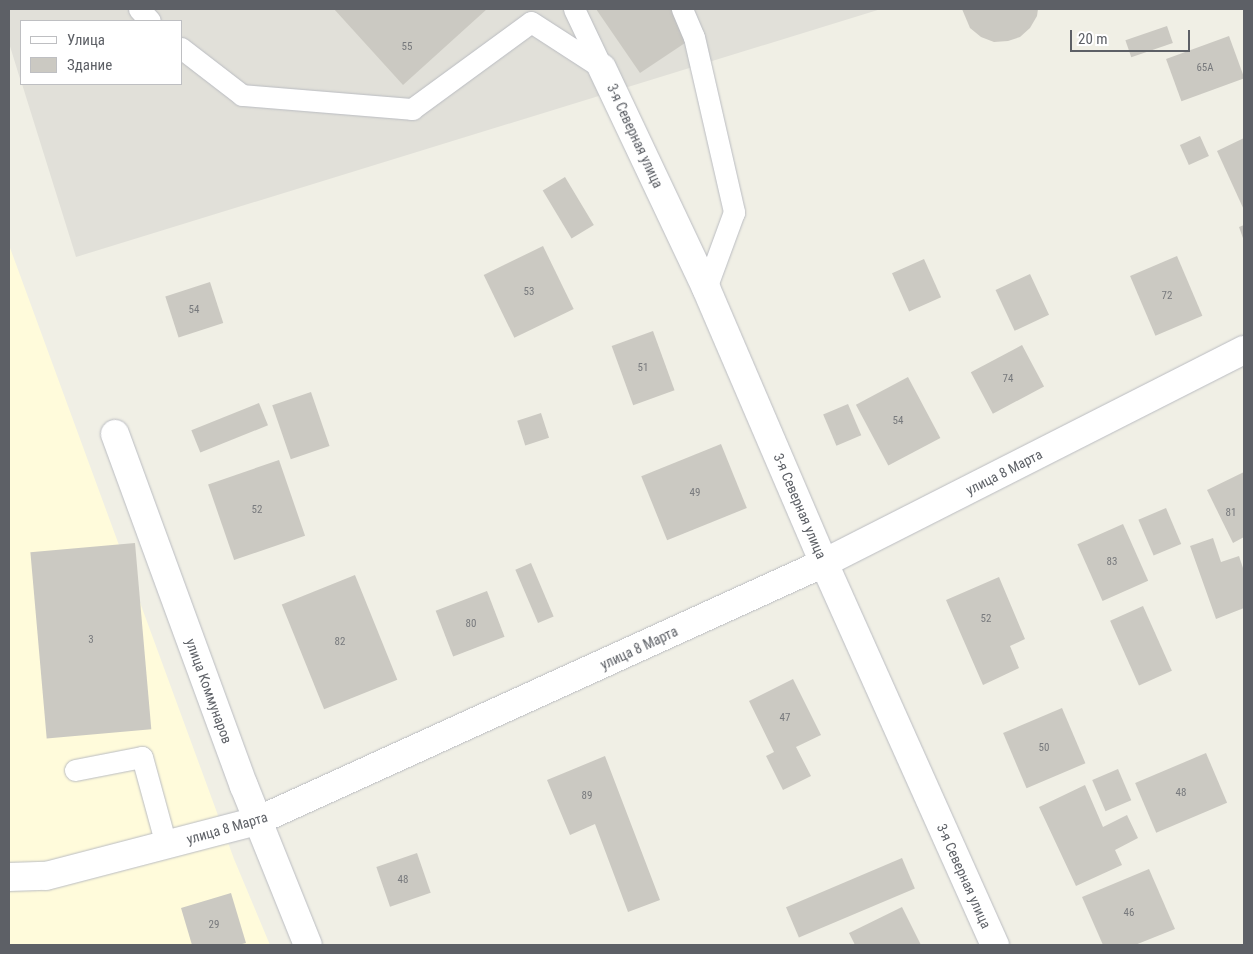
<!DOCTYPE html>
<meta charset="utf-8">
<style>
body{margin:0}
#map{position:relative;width:1253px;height:954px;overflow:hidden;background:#f0efe5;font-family:"Roboto Condensed",sans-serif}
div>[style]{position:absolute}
.commercial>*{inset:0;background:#fffbdb}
.industrial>*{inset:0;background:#e1e0d9}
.building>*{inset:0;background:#cbc9c2;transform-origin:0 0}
.roads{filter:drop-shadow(0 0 1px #babcc1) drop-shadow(0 0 1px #babcc1)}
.service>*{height:21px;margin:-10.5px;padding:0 10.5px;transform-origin:10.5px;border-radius:10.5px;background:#fff}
.minor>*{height:28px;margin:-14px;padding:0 14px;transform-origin:14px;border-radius:14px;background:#fff}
.tertiary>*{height:28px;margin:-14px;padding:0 14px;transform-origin:14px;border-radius:14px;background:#fff}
span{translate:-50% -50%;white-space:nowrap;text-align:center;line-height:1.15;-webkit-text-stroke:5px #fff;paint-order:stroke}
.number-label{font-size:11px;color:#787a7d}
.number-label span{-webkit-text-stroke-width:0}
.street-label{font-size:14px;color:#5d6066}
.frame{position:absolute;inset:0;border:10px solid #5d6066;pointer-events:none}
.legend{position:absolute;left:20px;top:20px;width:162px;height:65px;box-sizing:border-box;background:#fff;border:1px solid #bebfc2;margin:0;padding:6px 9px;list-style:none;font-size:15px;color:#5d6066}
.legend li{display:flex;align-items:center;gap:10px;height:25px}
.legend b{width:25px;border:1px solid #bebfc2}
.scale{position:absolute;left:1070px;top:30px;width:120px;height:22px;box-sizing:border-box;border:2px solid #5d6066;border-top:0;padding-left:6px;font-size:15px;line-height:18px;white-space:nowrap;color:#5d6066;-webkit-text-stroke:4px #fff;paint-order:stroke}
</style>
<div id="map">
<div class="commercial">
<i style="clip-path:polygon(9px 245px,234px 859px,270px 945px,9px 945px)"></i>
</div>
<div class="industrial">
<i style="clip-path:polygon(9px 9px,881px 9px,76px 257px,22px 84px,181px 84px,181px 21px,21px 21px,21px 82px,9px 43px)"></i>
</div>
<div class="building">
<i style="clip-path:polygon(334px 9px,487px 9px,403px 85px)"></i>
<i style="clip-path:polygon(596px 9px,675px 9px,694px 37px,640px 73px)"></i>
<i style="clip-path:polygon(962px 9px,1038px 9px,1037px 16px,1030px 28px,1020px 37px,1008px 41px,994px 42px,981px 37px,970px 28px)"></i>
<i style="left:1167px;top:26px;width:18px;height:44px;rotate:71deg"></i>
<i style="left:1229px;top:36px;width:45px;height:67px;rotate:70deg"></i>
<i style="left:1200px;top:136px;width:22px;height:22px;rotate:66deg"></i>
<i style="clip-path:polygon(1244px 138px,1244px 210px,1217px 151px)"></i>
<i style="left:565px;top:177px;width:56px;height:26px;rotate:59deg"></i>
<i style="clip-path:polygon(1244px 225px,1244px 241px,1239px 227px)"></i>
<i style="left:543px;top:246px;width:70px;height:66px;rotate:64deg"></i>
<i style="left:1177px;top:256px;width:65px;height:51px;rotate:67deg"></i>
<i style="left:924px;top:259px;width:42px;height:35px;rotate:66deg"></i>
<i style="left:1030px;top:274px;width:45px;height:38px;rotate:65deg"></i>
<i style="left:210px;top:282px;width:43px;height:47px;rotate:72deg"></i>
<i style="left:653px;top:331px;width:63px;height:44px;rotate:70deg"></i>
<i style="left:1022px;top:345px;width:47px;height:58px;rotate:62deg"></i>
<i style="left:908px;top:377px;width:69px;height:59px;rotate:62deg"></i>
<i style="left:311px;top:392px;width:57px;height:41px;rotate:71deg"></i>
<i style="left:259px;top:403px;width:24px;height:73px;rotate:68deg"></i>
<i style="left:848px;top:404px;width:34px;height:27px;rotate:67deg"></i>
<i style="left:541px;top:413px;width:26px;height:25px;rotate:72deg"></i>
<i style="left:721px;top:444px;width:69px;height:86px;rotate:68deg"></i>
<i style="left:279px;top:460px;width:80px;height:75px;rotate:71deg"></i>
<i style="clip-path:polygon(1244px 472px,1244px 537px,1233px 543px,1207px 490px)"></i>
<i style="left:1166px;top:508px;width:39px;height:30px;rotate:67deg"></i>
<i style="left:1123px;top:524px;width:62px;height:50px;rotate:66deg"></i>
<i style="clip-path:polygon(1213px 538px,1221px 562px,1239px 556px,1244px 571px,1244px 608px,1216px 619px,1190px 546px)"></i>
<i style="left:135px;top:543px;width:187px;height:105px;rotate:85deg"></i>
<i style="left:531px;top:563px;width:58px;height:17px;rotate:67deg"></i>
<i style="left:355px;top:575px;width:113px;height:79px;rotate:68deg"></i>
<i style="clip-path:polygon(999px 577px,1025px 639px,1010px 646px,1019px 668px,983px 685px,946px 600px)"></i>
<i style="left:487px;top:591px;width:49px;height:55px;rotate:69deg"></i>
<i style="left:1143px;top:606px;width:71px;height:36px;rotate:66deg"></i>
<i style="clip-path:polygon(793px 679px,821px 735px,796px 747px,811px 776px,783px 790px,766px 756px,774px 752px,749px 701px)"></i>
<i style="left:1062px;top:708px;width:60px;height:64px;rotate:67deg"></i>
<i style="left:1206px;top:753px;width:54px;height:77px;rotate:67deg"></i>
<i style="clip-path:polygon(605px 756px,660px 900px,628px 912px,595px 824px,570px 835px,547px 780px)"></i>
<i style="left:1118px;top:769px;width:34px;height:28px;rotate:67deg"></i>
<i style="clip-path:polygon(1085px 785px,1103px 827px,1127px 815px,1138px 838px,1115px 850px,1122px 865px,1076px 886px,1039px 807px)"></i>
<i style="left:417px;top:853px;width:42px;height:43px;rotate:71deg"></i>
<i style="left:902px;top:858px;width:33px;height:126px;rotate:67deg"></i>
<i style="clip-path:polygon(1149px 869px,1175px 929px,1135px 945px,1103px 945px,1082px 897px)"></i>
<i style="clip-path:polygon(231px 893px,246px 943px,238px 945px,192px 945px,181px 908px)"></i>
<i style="clip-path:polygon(902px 907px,921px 945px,855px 945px,849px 933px)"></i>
</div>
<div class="roads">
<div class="service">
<i style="left:139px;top:9px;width:16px;rotate:47deg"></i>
<i style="left:574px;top:9px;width:65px;rotate:64.6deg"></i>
<i style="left:682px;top:9px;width:30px;rotate:67deg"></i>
<i style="left:694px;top:37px;width:180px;rotate:77.1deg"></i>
<i style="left:734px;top:212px;width:81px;rotate:110.2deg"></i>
<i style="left:181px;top:48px;width:77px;rotate:37.6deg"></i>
<i style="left:242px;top:95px;width:171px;rotate:4.7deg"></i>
<i style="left:412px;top:109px;width:147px;rotate:-36.2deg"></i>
<i style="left:531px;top:22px;width:85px;rotate:32.9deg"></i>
<i style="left:75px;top:770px;width:68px;rotate:-11deg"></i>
<i style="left:142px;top:757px;width:91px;rotate:74.7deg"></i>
</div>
<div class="minor">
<i style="left:602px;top:68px;width:243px;rotate:64.7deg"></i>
<i style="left:706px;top:288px;width:299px;rotate:66.8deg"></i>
<i style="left:824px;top:563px;width:419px;rotate:65.9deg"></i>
<i style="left:115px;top:434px;width:375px;rotate:69.9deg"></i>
<i style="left:244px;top:786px;width:171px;rotate:68.1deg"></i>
</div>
<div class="tertiary">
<i style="left:9px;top:877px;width:37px;rotate:-2deg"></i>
<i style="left:46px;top:876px;width:218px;rotate:-14.6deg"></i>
<i style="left:257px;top:821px;width:623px;rotate:-24.47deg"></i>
<i style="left:824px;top:563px;width:471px;rotate:-26.9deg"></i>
</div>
</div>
<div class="number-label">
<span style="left:407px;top:47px">55</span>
<span style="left:1205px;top:68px">65А</span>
<span style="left:529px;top:292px">53</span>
<span style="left:1167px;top:296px">72</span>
<span style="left:194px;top:310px">54</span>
<span style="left:643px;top:368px">51</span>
<span style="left:1008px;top:379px">74</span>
<span style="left:898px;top:421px">54</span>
<span style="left:695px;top:493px">49</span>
<span style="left:257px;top:510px">52</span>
<span style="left:1231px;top:513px">81</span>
<span style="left:1112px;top:562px">83</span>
<span style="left:986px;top:619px">52</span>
<span style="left:471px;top:624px">80</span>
<span style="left:91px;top:640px">3</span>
<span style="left:340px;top:642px">82</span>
<span style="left:785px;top:718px">47</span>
<span style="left:1044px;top:748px">50</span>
<span style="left:1181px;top:793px">48</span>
<span style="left:587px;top:796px">89</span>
<span style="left:403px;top:880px">48</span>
<span style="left:1129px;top:913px">46</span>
<span style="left:214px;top:925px">29</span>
</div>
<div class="street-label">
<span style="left:635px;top:136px;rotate:65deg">3-я Северная улица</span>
<span style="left:1004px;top:472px;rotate:-27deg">улица 8 Марта</span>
<span style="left:800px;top:506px;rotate:67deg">3-я Северная улица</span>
<span style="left:639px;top:648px;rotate:-25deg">улица 8 Марта</span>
<span style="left:209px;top:691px;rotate:70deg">улица Коммунаров</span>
<span style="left:227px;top:828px;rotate:-16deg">улица 8 Марта</span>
<span style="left:964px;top:876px;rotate:66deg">3-я Северная улица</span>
</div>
<div class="frame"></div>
<ul class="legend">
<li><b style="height:6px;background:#fff"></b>Улица</li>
<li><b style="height:14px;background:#cbc9c2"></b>Здание</li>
</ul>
<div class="scale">20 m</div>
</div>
